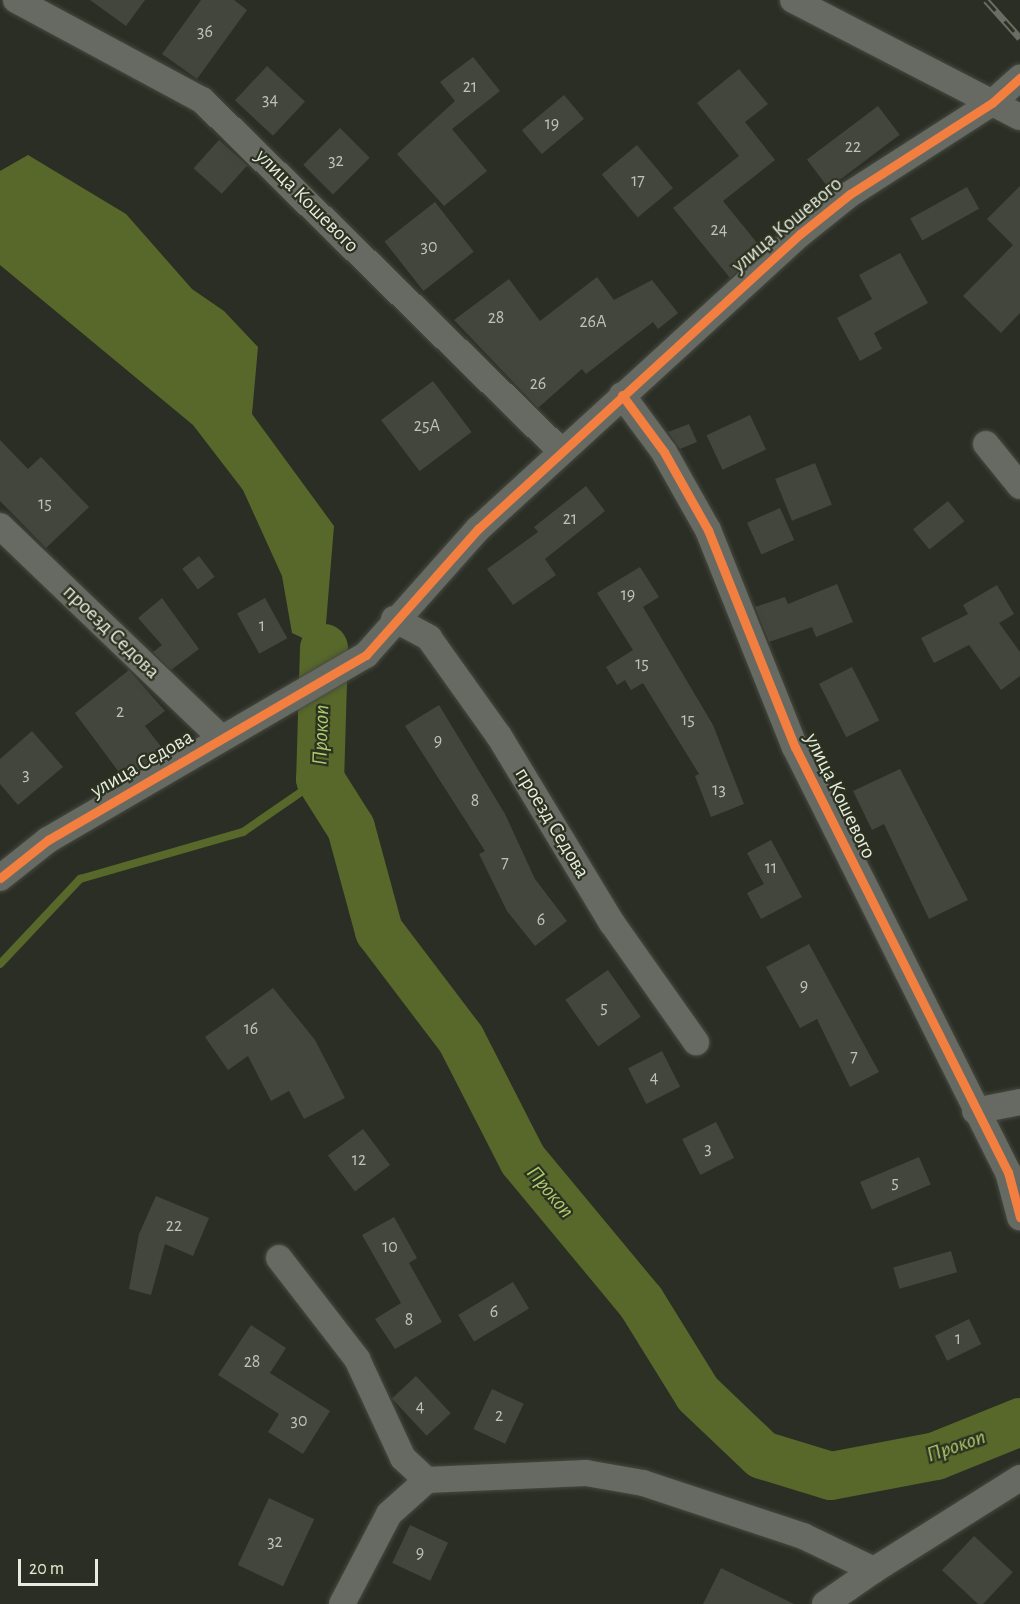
<!DOCTYPE html>
<meta charset="utf-8">
<style>
body{margin:0}
#map{position:relative;width:1020px;height:1604px;overflow:hidden;background:#2b2e24;font-family:"Alegreya Sans",sans-serif}
div>[style]{position:absolute}
.water>*{inset:0;background:#57682a}
.stream>*{height:8px;margin:-4px;padding:0 4px;transform-origin:4px;border-radius:4px;background:#57682a}
.river>*{height:48px;margin:-24px;padding:0 24px;transform-origin:24px;border-radius:24px;background:#57682a}
.building>*{inset:0;background:#43463d;transform-origin:0 0}
.roads{filter:drop-shadow(0 0 2px #464940) drop-shadow(0 0 2px #464940)}
.street>*{height:26px;margin:-13px;padding:0 13px;transform-origin:13px;border-radius:13px;background:#676a63}
.rail>*{height:7px;margin-top:-3.5px;transform-origin:0;background:repeating-linear-gradient(90deg,#2c3220 0 14px,#6a6c65 0 28px);box-sizing:border-box;border-block:2px solid #6a6c65}
.cycleway>*{height:9px;margin:-4.5px;padding:0 4.5px;transform-origin:4.5px;border-radius:4.5px;background:#f27e40}
span{translate:-50% -50%;white-space:nowrap;text-align:center;line-height:1.15;-webkit-text-stroke:4.5px #2c3220;paint-order:stroke}
.number-label{font-size:18px;color:#bec2b7}
.number-label span{-webkit-text-stroke-width:0}
.street-label{font-size:21px;color:#e7ece0}
.water-label{font-size:22px;color:#aecc6d;font-style:italic}
.scale{position:absolute;left:18px;top:1559px;width:80px;height:27px;box-sizing:border-box;border:3px solid #e7ece0;border-top:0;padding-left:8px;font-size:18px;line-height:21px;white-space:nowrap;color:#e7ece0;-webkit-text-stroke:4px #2c3220;paint-order:stroke}
</style>
<div id="map">
<div class="water">
<i style="clip-path:polygon(28px 155px,126px 214px,192px 289px,224px 311px,258px 347px,252px 414px,334px 526px,324px 648px,292px 633px,282px 576px,243px 490px,193px 425px,0 265px,0 171px)"></i>
</div>
<div class="stream">
<i style="left:0;top:964px;width:117px;rotate:-46.7deg"></i>
<i style="left:80px;top:879px;width:170px;rotate:-16.1deg"></i>
<i style="left:243px;top:832px;width:93px;rotate:-34.5deg"></i>
</div>
<div class="river">
<i style="left:324px;top:648px;width:131px;rotate:91.7deg"></i>
<i style="left:320px;top:779px;width:58px;rotate:57.7deg"></i>
<i style="left:351px;top:828px;width:107px;rotate:74.8deg"></i>
<i style="left:379px;top:931px;width:136px;rotate:52.8deg"></i>
<i style="left:461px;top:1039px;width:136px;rotate:62.9deg"></i>
<i style="left:523px;top:1160px;width:185px;rotate:50.3deg"></i>
<i style="left:641px;top:1302px;width:108px;rotate:58.2deg"></i>
<i style="left:698px;top:1394px;width:88px;rotate:43.6deg"></i>
<i style="left:762px;top:1455px;width:72px;rotate:16.9deg"></i>
<i style="left:831px;top:1476px;width:107px;rotate:-10.8deg"></i>
<i style="left:936px;top:1456px;width:91px;rotate:-22deg"></i>
</div>
<div class="building">
<i style="clip-path:polygon(90px 0,145px 0,126px 26px)"></i>
<i style="clip-path:polygon(201px 0,234px 0,247px 10px,197px 79px,162px 54px)"></i>
<i style="clip-path:polygon(473px 57px,500px 91px,452px 129px,487px 171px,444px 206px,397px 154px,455px 101px,440px 82px)"></i>
<i style="left:267px;top:66px;width:52px;height:47px;rotate:43deg"></i>
<i style="clip-path:polygon(739px 69px,768px 104px,745px 122px,775px 160px,723px 201px,762px 249px,730px 278px,673px 208px,739px 156px,697px 103px)"></i>
<i style="left:564px;top:95px;width:31px;height:55px;rotate:50deg"></i>
<i style="left:878px;top:106px;width:36px;height:89px;rotate:53deg"></i>
<i style="left:340px;top:128px;width:42px;height:52px;rotate:45deg"></i>
<i style="left:219px;top:140px;width:38px;height:38px;rotate:42deg"></i>
<i style="left:637px;top:145px;width:56px;height:46px;rotate:50deg"></i>
<i style="clip-path:polygon(1020px 186px,1020px 313px,1001px 333px,963px 296px,1013px 245px,987px 219px)"></i>
<i style="left:967px;top:187px;width:25px;height:65px;rotate:61deg"></i>
<i style="left:435px;top:202px;width:63px;height:64px;rotate:52deg"></i>
<i style="clip-path:polygon(900px 253px,928px 303px,874px 333px,882px 349px,860px 361px,837px 318px,872px 299px,859px 275px)"></i>
<i style="clip-path:polygon(597px 277px,614px 300px,652px 280px,678px 313px,658px 329px,653px 322px,586px 374px,582px 369px,538px 408px,454px 320px,509px 279px,540px 321px)"></i>
<i style="left:433px;top:381px;width:64px;height:65px;rotate:53deg"></i>
<i style="left:750px;top:415px;width:38px;height:48px;rotate:65deg"></i>
<i style="clip-path:polygon(689px 424px,697px 442px,680px 449px,668px 432px)"></i>
<i style="clip-path:polygon(0 440px,28px 469px,41px 457px,89px 507px,46px 548px,0 501px)"></i>
<i style="left:815px;top:463px;width:45px;height:43px;rotate:68deg"></i>
<i style="clip-path:polygon(586px 486px,605px 511px,545px 559px,556px 575px,513px 605px,487px 569px,538px 532px,534px 527px)"></i>
<i style="left:948px;top:501px;width:26px;height:45px;rotate:51deg"></i>
<i style="left:780px;top:508px;width:35px;height:36px;rotate:66deg"></i>
<i style="left:199px;top:556px;width:26px;height:21px;rotate:53deg"></i>
<i style="clip-path:polygon(640px 567px,659px 597px,643px 607px,713px 725px,744px 804px,711px 817px,695px 776px,699px 774px,643px 683px,631px 690px,625px 680px,617px 685px,606px 667px,633px 650px,597px 593px)"></i>
<i style="clip-path:polygon(837px 584px,853px 622px,816px 637px,812px 627px,769px 642px,755px 607px,785px 597px,788px 604px)"></i>
<i style="clip-path:polygon(997px 585px,1014px 614px,999px 623px,1020px 652px,1020px 676px,1001px 690px,969px 645px,934px 663px,921px 638px,968px 614px,963px 605px)"></i>
<i style="clip-path:polygon(162px 598px,199px 649px,171px 670px,153px 652px,162px 645px,138px 618px)"></i>
<i style="left:265px;top:598px;width:46px;height:32px;rotate:61deg"></i>
<i style="left:852px;top:667px;width:60px;height:37px;rotate:63deg"></i>
<i style="clip-path:polygon(129px 670px,165px 711px,145px 726px,166px 753px,124px 779px,75px 713px)"></i>
<i style="clip-path:polygon(439px 705px,505px 814px,535px 879px,567px 921px,535px 946px,507px 911px,479px 854px,485px 851px,405px 726px)"></i>
<i style="clip-path:polygon(32px 731px,63px 767px,18px 805px,0 784px,0 759px)"></i>
<i style="clip-path:polygon(900px 769px,968px 900px,929px 919px,884px 824px,872px 830px,853px 791px)"></i>
<i style="clip-path:polygon(771px 840px,802px 897px,761px 919px,747px 893px,764px 884px,747px 853px)"></i>
<i style="clip-path:polygon(809px 944px,879px 1072px,850px 1087px,817px 1019px,800px 1028px,766px 967px)"></i>
<i style="left:608px;top:970px;width:57px;height:52px;rotate:55deg"></i>
<i style="clip-path:polygon(273px 988px,315px 1040px,345px 1098px,304px 1119px,289px 1091px,271px 1101px,248px 1056px,228px 1070px,205px 1037px)"></i>
<i style="left:662px;top:1051px;width:40px;height:38px;rotate:63deg"></i>
<i style="left:716px;top:1122px;width:40px;height:38px;rotate:63deg"></i>
<i style="left:363px;top:1129px;width:45px;height:44px;rotate:53deg"></i>
<i style="left:919px;top:1157px;width:30px;height:64px;rotate:67deg"></i>
<i style="clip-path:polygon(156px 1196px,209px 1218px,193px 1256px,165px 1244px,151px 1295px,129px 1289px,139px 1234px)"></i>
<i style="clip-path:polygon(394px 1217px,417px 1258px,409px 1263px,442px 1322px,395px 1349px,375px 1319px,401px 1303px,362px 1235px)"></i>
<i style="left:951px;top:1251px;width:22px;height:60px;rotate:74deg"></i>
<i style="left:513px;top:1282px;width:31px;height:64px;rotate:59deg"></i>
<i style="left:969px;top:1319px;width:28px;height:38px;rotate:64deg"></i>
<i style="clip-path:polygon(251px 1325px,286px 1348px,270px 1373px,330px 1411px,303px 1454px,268px 1432px,279px 1414px,218px 1375px)"></i>
<i style="left:416px;top:1376px;width:51px;height:33px;rotate:47deg"></i>
<i style="left:492px;top:1389px;width:35px;height:44px;rotate:25deg"></i>
<i style="left:269px;top:1498px;width:50px;height:74px;rotate:25deg"></i>
<i style="left:410px;top:1525px;width:42px;height:42px;rotate:25deg"></i>
<i style="left:974px;top:1536px;width:53px;height:47px;rotate:43deg"></i>
<i style="clip-path:polygon(721px 1568px,794px 1604px,703px 1604px)"></i>
</div>
<div class="roads">
<div class="street">
<i style="left:16px;top:0;width:211px;rotate:28.3deg"></i>
<i style="left:202px;top:100px;width:503px;rotate:44.36deg"></i>
<i style="left:793px;top:0;width:255px;rotate:27.3deg"></i>
<i style="left:622px;top:395px;width:71px;rotate:53.6deg"></i>
<i style="left:664px;top:452px;width:90px;rotate:60.6deg"></i>
<i style="left:708px;top:530px;width:234px;rotate:68.2deg"></i>
<i style="left:795px;top:747px;width:475px;rotate:63.4deg"></i>
<i style="left:1008px;top:1172px;width:47px;rotate:75.1deg"></i>
<i style="left:986px;top:444px;width:54px;rotate:51deg"></i>
<i style="left:0;top:526px;width:306px;rotate:43.8deg"></i>
<i style="left:394px;top:619px;width:40px;rotate:28deg"></i>
<i style="left:429px;top:638px;width:120px;rotate:54.5deg"></i>
<i style="left:499px;top:736px;width:218px;rotate:58.9deg"></i>
<i style="left:612px;top:923px;width:146px;rotate:54.8deg"></i>
<i style="left:0;top:878px;width:61px;rotate:-38.4deg"></i>
<i style="left:48px;top:840px;width:368px;rotate:-30.2deg"></i>
<i style="left:366px;top:655px;width:169px;rotate:-48.4deg"></i>
<i style="left:478px;top:529px;width:437px;rotate:-42.5deg"></i>
<i style="left:800px;top:234px;width:64px;rotate:-38.7deg"></i>
<i style="left:850px;top:194px;width:169px;rotate:-32.7deg"></i>
<i style="left:992px;top:103px;width:38px;rotate:-42deg"></i>
<i style="left:975px;top:1111px;width:46px;rotate:-11.3deg"></i>
<i style="left:279px;top:1258px;width:128px;rotate:52.3deg"></i>
<i style="left:357px;top:1359px;width:109px;rotate:65.1deg"></i>
<i style="left:403px;top:1458px;width:33px;rotate:43deg"></i>
<i style="left:427px;top:1480px;width:159px;rotate:-2.5deg"></i>
<i style="left:586px;top:1473px;width:58px;rotate:10deg"></i>
<i style="left:643px;top:1483px;width:169px;rotate:18.3deg"></i>
<i style="left:803px;top:1536px;width:79px;rotate:25.6deg"></i>
<i style="left:874px;top:1570px;width:173px;rotate:-32.2deg"></i>
<i style="left:342px;top:1604px;width:102px;rotate:-62.4deg"></i>
<i style="left:389px;top:1514px;width:51px;rotate:-41.8deg"></i>
<i style="left:825px;top:1604px;width:60px;rotate:-34.8deg"></i>
</div>
</div>
<div class="rail">
<i style="left:986px;top:0;width:51px;rotate:48.2deg"></i>
</div>
<div class="cycleway">
<i style="left:622px;top:395px;width:71px;rotate:53.6deg"></i>
<i style="left:664px;top:452px;width:90px;rotate:60.6deg"></i>
<i style="left:708px;top:530px;width:234px;rotate:68.2deg"></i>
<i style="left:795px;top:747px;width:475px;rotate:63.4deg"></i>
<i style="left:1008px;top:1172px;width:47px;rotate:75.1deg"></i>
<i style="left:0;top:878px;width:61px;rotate:-38.4deg"></i>
<i style="left:48px;top:840px;width:368px;rotate:-30.2deg"></i>
<i style="left:366px;top:655px;width:169px;rotate:-48.4deg"></i>
<i style="left:478px;top:529px;width:437px;rotate:-42.5deg"></i>
<i style="left:800px;top:234px;width:64px;rotate:-38.7deg"></i>
<i style="left:850px;top:194px;width:169px;rotate:-32.7deg"></i>
<i style="left:992px;top:103px;width:38px;rotate:-42deg"></i>
</div>
<div class="number-label">
<span style="left:205px;top:32px">36</span>
<span style="left:470px;top:87px">21</span>
<span style="left:270px;top:100px">34</span>
<span style="left:552px;top:124px">19</span>
<span style="left:853px;top:147px">22</span>
<span style="left:336px;top:161px">32</span>
<span style="left:638px;top:181px">17</span>
<span style="left:719px;top:230px">24</span>
<span style="left:429px;top:247px">30</span>
<span style="left:496px;top:318px">28</span>
<span style="left:593px;top:322px">26А</span>
<span style="left:538px;top:384px">26</span>
<span style="left:427px;top:426px">25А</span>
<span style="left:45px;top:504px">15</span>
<span style="left:570px;top:519px">21</span>
<span style="left:628px;top:595px">19</span>
<span style="left:262px;top:626px">1</span>
<span style="left:642px;top:664px">15</span>
<span style="left:120px;top:712px">2</span>
<span style="left:688px;top:720px">15</span>
<span style="left:438px;top:741px">9</span>
<span style="left:26px;top:775px">3</span>
<span style="left:719px;top:790px">13</span>
<span style="left:475px;top:801px">8</span>
<span style="left:505px;top:863px">7</span>
<span style="left:771px;top:868px">11</span>
<span style="left:541px;top:920px">6</span>
<span style="left:804px;top:986px">9</span>
<span style="left:604px;top:1008px">5</span>
<span style="left:251px;top:1029px">16</span>
<span style="left:854px;top:1057px">7</span>
<span style="left:654px;top:1078px">4</span>
<span style="left:708px;top:1149px">3</span>
<span style="left:359px;top:1160px">12</span>
<span style="left:895px;top:1183px">5</span>
<span style="left:174px;top:1226px">22</span>
<span style="left:390px;top:1247px">10</span>
<span style="left:494px;top:1312px">6</span>
<span style="left:409px;top:1320px">8</span>
<span style="left:958px;top:1339px">1</span>
<span style="left:252px;top:1362px">28</span>
<span style="left:420px;top:1407px">4</span>
<span style="left:499px;top:1416px">2</span>
<span style="left:299px;top:1421px">30</span>
<span style="left:275px;top:1542px">32</span>
<span style="left:420px;top:1553px">9</span>
</div>
<div class="street-label">
<span style="left:307px;top:201px;rotate:45deg">улица Кошевого</span>
<span style="left:787px;top:225px;rotate:-40deg">улица Кошевого</span>
<span style="left:111px;top:632px;rotate:44deg">проезд Седова</span>
<span style="left:142px;top:764px;rotate:-30deg">улица Седова</span>
<span style="left:840px;top:796px;rotate:64deg">улица Кошевого</span>
<span style="left:552px;top:823px;rotate:59deg">проезд Седова</span>
</div>
<div class="water-label">
<span style="left:321px;top:735px;rotate:-88deg">Прокоп</span>
<span style="left:550px;top:1192px;rotate:50deg">Прокоп</span>
<span style="left:956px;top:1446px;rotate:-19deg">Прокоп</span>
</div>
<div class="scale">20 m</div>
</div>
